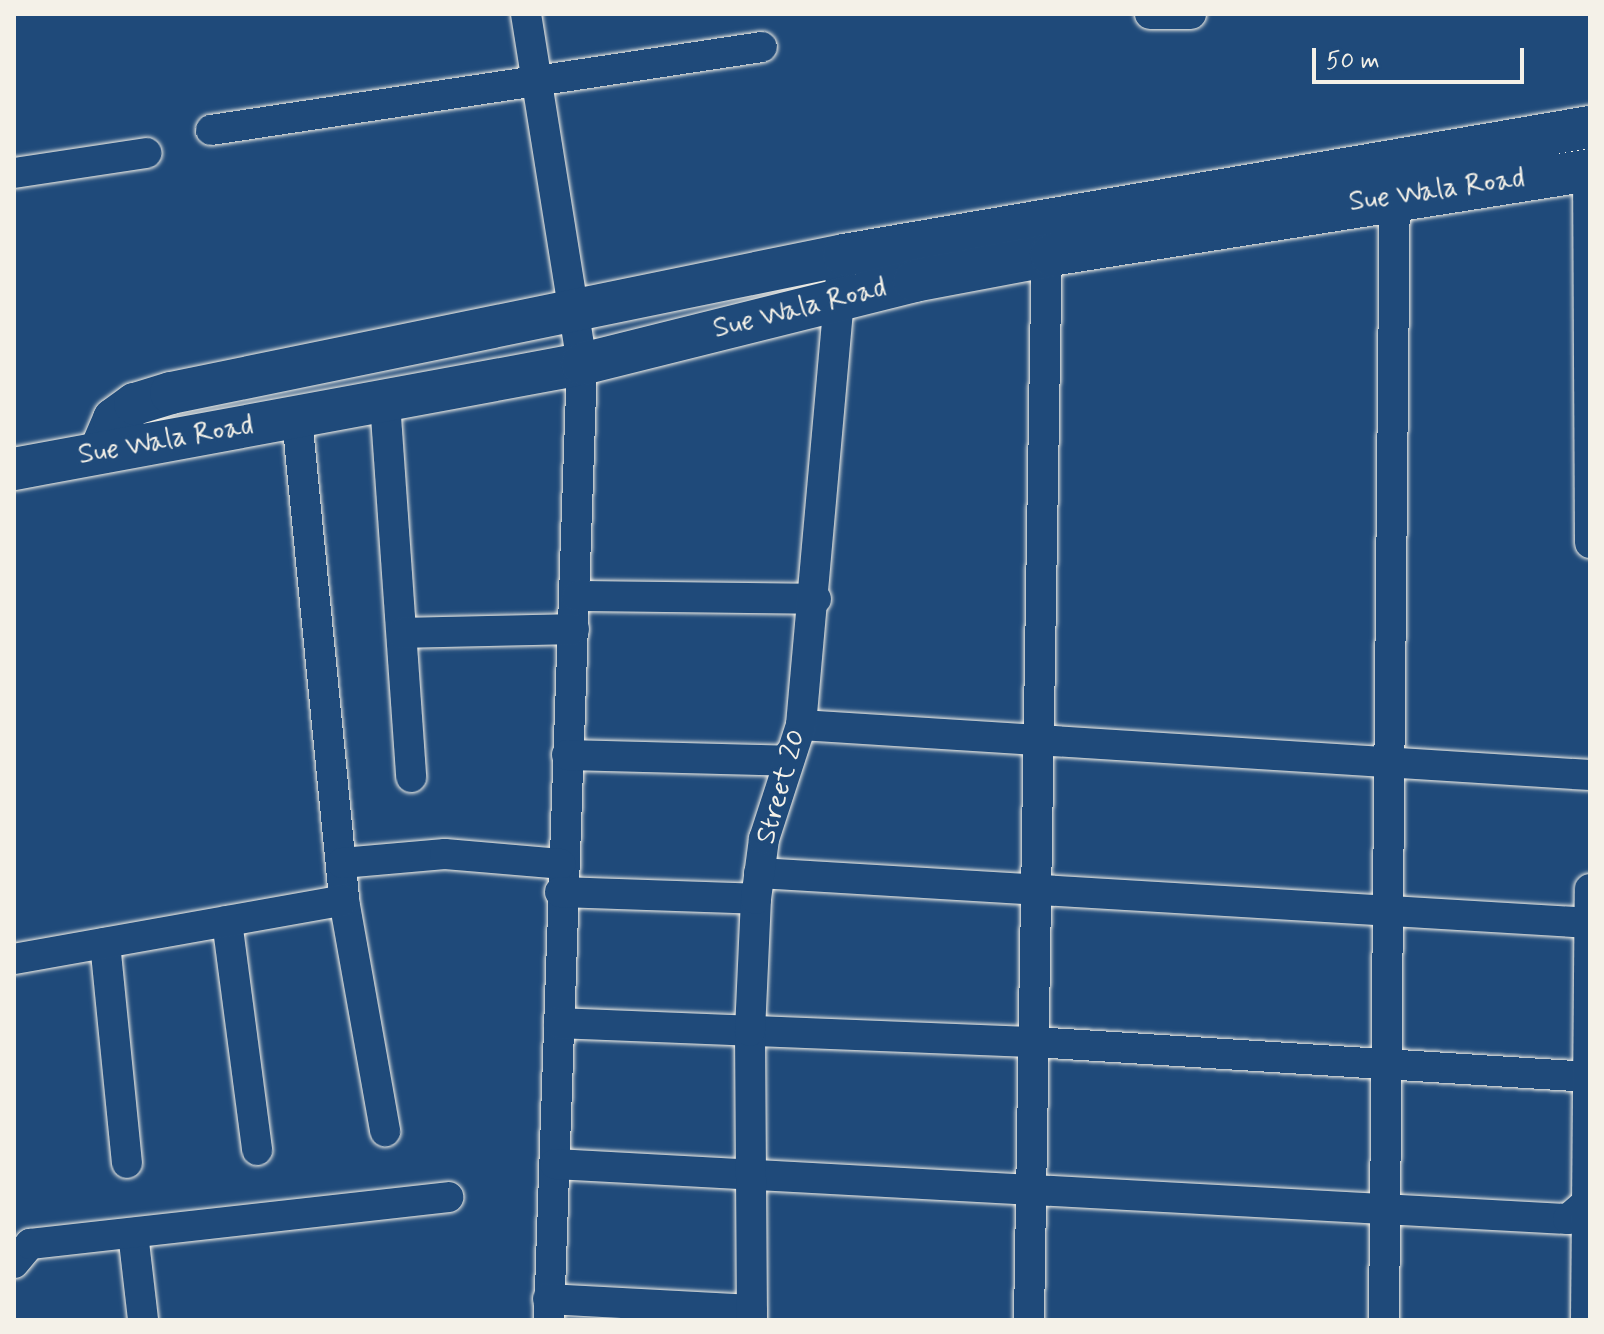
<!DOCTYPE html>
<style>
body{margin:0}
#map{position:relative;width:1604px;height:1334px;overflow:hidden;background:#1f4a7a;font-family:Mynerve,sans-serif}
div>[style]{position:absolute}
.roads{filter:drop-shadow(0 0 2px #f4f1e8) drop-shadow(0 0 2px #f4f1e8)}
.street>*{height:30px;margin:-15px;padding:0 15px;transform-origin:15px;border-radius:15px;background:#1f4a7a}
.secondary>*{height:42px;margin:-21px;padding:0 21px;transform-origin:21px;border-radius:21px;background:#1f4a7a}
span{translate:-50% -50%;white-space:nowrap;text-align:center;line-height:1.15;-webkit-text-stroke:6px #1f4a7a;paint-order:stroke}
.street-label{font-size:28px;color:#f4f1e8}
.frame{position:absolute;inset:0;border:16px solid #f4f1e8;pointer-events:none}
.scale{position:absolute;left:1312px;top:48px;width:212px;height:36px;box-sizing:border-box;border:4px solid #f4f1e8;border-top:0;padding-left:10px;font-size:24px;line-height:28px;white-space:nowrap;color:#f4f1e8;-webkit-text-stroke:6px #1f4a7a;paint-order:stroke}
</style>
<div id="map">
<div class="roads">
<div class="street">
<i style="left:526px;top:14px;width:354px;rotate:80.9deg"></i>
<i style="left:582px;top:364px;width:957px;rotate:91.98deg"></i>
<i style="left:1150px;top:14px;width:41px"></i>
<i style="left:211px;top:130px;width:557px;rotate:-8.57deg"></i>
<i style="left:1588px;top:170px;width:373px;rotate:89.7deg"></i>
<i style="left:14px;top:173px;width:134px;rotate:-8.6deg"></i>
<i style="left:385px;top:402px;width:376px;rotate:86deg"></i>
<i style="left:297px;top:418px;width:484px;rotate:84.4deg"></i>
<i style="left:344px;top:900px;width:235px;rotate:79.9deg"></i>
<i style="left:577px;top:596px;width:239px;rotate:0.7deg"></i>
<i style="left:402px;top:633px;width:172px;rotate:-1.3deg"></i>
<i style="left:801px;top:725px;width:791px;rotate:3.63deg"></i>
<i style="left:567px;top:755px;width:222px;rotate:1.5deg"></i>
<i style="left:342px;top:863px;width:103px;rotate:-5deg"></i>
<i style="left:445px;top:854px;width:116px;rotate:4.9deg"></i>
<i style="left:759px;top:873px;width:833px;rotate:3.44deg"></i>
<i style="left:560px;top:892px;width:196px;rotate:2deg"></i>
<i style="left:227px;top:921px;width:231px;rotate:82.5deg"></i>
<i style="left:105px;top:943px;width:221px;rotate:84.3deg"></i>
<i style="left:14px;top:959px;width:335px;rotate:-10.1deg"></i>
<i style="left:559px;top:1023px;width:475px;rotate:2.3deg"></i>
<i style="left:1034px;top:1042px;width:557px;rotate:3.6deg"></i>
<i style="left:555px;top:1164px;width:1014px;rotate:3.11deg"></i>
<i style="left:1568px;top:1219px;width:29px;rotate:-41deg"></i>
<i style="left:133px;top:1233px;width:88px;rotate:83.4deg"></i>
<i style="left:14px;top:1263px;width:25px;rotate:-50deg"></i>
<i style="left:30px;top:1244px;width:421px;rotate:-6.4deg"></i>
<i style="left:548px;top:1299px;width:204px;rotate:3.1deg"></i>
<i style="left:752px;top:1320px;width:289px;rotate:-90.4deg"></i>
<i style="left:750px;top:1031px;width:132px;rotate:-87.4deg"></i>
<i style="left:756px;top:899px;width:61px;rotate:-82.4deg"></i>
<i style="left:764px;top:839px;width:120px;rotate:-72deg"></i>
<i style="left:801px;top:725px;width:446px;rotate:-84.9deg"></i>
<i style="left:1029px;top:1320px;width:1084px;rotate:-89.05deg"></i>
<i style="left:1384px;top:1320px;width:1137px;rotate:-89.45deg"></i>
<i style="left:1586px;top:1320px;width:431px;rotate:-89.5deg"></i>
</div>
<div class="secondary">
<i style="left:100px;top:452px;width:36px;rotate:-67deg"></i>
<i style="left:114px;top:419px;width:26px;rotate:-36deg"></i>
<i style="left:135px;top:404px;width:38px;rotate:-17deg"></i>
<i style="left:171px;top:393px;width:687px;rotate:-11.59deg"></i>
<i style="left:844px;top:255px;width:757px;rotate:-9.74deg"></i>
<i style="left:14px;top:469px;width:578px;rotate:-10.47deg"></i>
<i style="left:582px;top:364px;width:342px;rotate:-14deg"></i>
<i style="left:914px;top:281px;width:139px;rotate:-10.7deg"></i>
<i style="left:1051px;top:255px;width:546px;rotate:-8.96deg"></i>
</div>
</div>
<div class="street-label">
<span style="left:1437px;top:191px;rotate:-8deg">Sue Wala Road</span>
<span style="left:800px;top:309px;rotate:-14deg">Sue Wala Road</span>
<span style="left:166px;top:441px;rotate:-10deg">Sue Wala Road</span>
<span style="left:782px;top:787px;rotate:-74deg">Street 20</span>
</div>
<div class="frame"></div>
<div class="scale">50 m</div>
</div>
